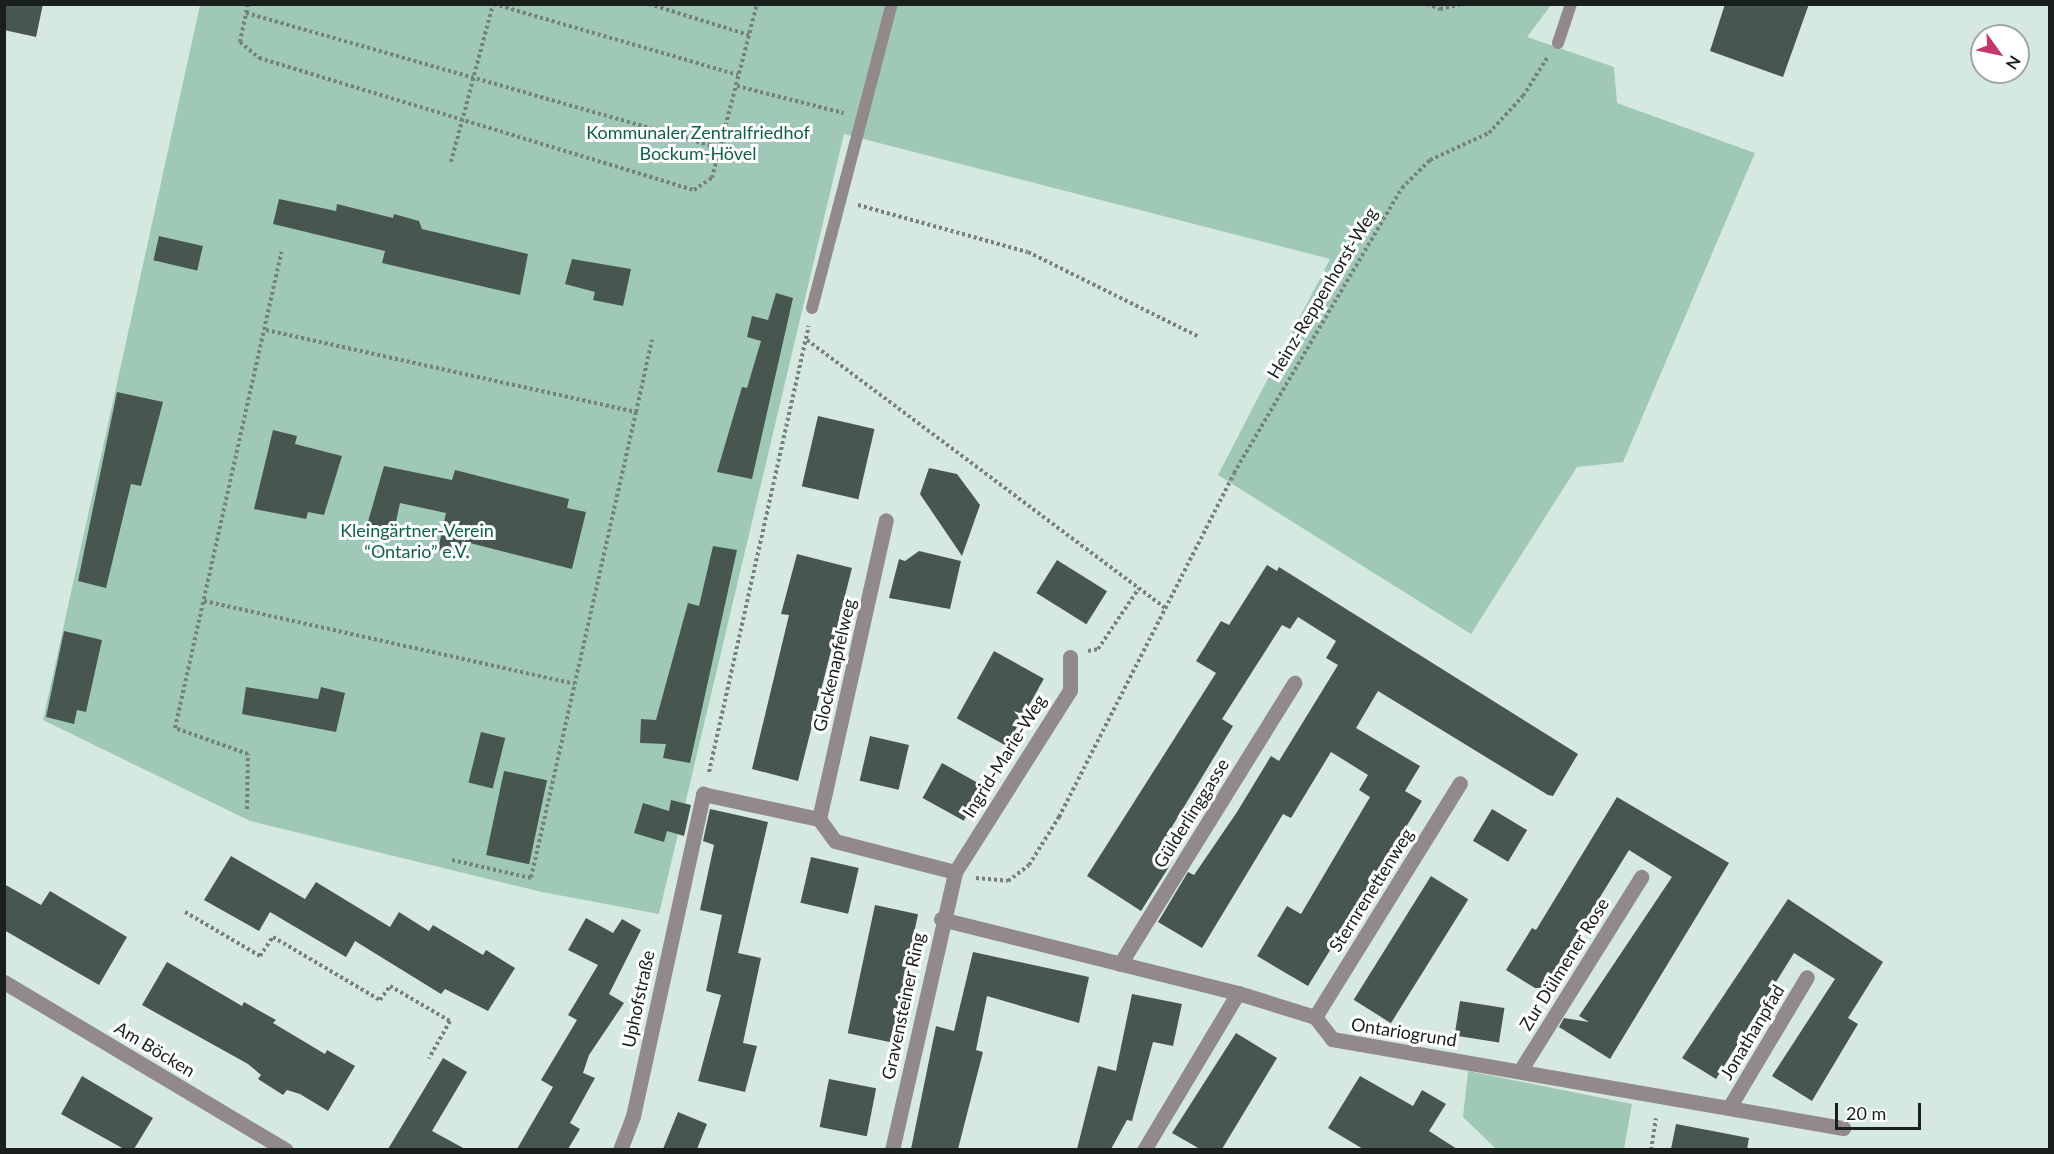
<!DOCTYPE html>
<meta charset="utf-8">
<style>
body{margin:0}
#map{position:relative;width:2054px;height:1154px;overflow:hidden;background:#d6e9e0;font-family:Lato,sans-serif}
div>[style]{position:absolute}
.green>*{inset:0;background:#9fc9b6}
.building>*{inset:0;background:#47574f;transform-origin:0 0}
.path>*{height:4px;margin-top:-2px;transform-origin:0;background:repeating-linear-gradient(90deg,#75827c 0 3px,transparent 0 6px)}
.lane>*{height:12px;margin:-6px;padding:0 6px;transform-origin:6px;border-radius:6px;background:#92898b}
.street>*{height:15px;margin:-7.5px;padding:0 7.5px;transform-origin:7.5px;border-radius:7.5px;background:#92898b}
span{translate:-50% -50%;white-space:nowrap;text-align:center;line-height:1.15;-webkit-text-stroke:6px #fff;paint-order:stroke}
.park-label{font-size:18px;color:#0f6248}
.street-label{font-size:18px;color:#19201c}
.frame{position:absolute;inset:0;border:6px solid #19201c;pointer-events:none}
.north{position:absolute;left:1970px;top:24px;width:60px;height:60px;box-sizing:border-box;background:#fff;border:2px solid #a3a6a4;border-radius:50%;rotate:123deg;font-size:16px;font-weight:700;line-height:24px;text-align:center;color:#19201c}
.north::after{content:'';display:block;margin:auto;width:21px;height:27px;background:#c3376b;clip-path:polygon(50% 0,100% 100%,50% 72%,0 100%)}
.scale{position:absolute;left:1835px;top:1103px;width:86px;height:27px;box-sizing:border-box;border:3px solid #19201c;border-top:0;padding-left:8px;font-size:18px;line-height:21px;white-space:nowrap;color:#19201c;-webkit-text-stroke:4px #fff;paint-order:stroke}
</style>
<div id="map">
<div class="green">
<i style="clip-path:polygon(200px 5px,1551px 5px,1527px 37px,1614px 67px,1617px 103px,1755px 153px,1623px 462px,1577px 467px,1471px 634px,1218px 475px,1330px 259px,844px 134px,659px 914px,542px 892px,250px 821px,43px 720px)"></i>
<i style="clip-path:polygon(1468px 1071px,1632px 1104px,1624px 1149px,1496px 1149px,1463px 1117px)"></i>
</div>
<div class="building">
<i style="clip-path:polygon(4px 4px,43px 4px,36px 37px,4px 30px)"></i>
<i style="clip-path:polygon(1725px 4px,1809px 4px,1783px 77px,1710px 51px)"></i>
<i style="clip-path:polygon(279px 199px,336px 211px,337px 204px,393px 218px,394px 214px,419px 221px,422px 229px,528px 254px,520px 295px,382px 263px,385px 251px,273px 224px)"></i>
<i style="left:159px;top:236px;width:45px;height:25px;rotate:13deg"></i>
<i style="clip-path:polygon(572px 259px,631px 269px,623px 306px,593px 300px,595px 292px,565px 284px)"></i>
<i style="clip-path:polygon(776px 293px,793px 298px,752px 479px,717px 472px,742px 387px,747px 388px,761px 341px,747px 337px,752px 316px,768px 320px)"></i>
<i style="clip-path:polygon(117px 392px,163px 402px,141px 486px,131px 484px,106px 588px,78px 581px)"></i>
<i style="left:818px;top:416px;width:58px;height:72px;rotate:13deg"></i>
<i style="clip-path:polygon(273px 430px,297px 436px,295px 444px,342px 456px,324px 515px,308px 512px,306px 519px,254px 509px)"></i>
<i style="clip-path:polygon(384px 466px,452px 480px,455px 470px,569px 499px,567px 508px,586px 512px,572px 569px,462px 541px,459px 555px,438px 550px,446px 513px,400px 503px,394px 531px,367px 525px)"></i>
<i style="clip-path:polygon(929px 468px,957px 474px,980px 505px,962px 556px,920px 494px)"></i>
<i style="clip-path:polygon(713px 546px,737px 550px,690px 763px,663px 758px,666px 744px,640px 743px,641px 719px,656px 720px,688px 603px,699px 606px)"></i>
<i style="clip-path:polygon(919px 551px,961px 561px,950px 609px,889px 598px,899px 559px,905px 561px)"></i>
<i style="clip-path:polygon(797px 554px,852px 568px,798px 781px,752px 769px,789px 615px,781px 614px)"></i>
<i style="left:1057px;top:560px;width:59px;height:39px;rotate:32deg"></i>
<i style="clip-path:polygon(1267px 565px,1277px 571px,1279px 567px,1578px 754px,1553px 796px,1548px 795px,1378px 691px,1356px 728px,1420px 766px,1405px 791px,1422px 801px,1308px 986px,1257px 956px,1287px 906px,1301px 914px,1370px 797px,1359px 790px,1368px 775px,1331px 752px,1291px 818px,1283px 814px,1202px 948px,1158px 922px,1188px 872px,1194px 875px,1237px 812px,1271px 756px,1279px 761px,1338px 665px,1326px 658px,1336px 641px,1298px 617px,1290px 629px,1282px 625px,1222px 719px,1233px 726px,1156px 853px,1172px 862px,1141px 911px,1087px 876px,1216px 673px,1196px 661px,1221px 621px,1229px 625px)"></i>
<i style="clip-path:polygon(64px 631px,102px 640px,86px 712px,77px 710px,74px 724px,46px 717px)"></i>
<i style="left:994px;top:651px;width:57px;height:77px;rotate:29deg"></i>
<i style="clip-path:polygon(246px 687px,318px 699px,321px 687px,345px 693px,336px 732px,242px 714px)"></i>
<i style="left:481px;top:732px;width:25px;height:52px;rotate:14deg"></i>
<i style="left:870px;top:736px;width:40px;height:46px;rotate:13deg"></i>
<i style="left:942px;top:763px;width:47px;height:40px;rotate:29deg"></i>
<i style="left:504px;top:771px;width:44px;height:86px;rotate:12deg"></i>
<i style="clip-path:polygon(1617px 797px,1729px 863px,1610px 1059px,1559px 1027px,1564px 1018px,1589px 1022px,1579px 1016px,1672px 877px,1629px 850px,1544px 988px,1535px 988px,1506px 970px,1532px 928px,1536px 930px)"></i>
<i style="clip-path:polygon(671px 800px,691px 805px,684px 836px,667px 831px,664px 842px,634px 833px,643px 803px,669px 811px)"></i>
<i style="clip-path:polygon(710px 809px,768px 822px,738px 953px,761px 958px,743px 1043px,757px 1046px,745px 1092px,698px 1081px,721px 995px,706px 991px,722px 915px,700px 910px,714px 845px,703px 841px)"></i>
<i style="left:1492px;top:809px;width:41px;height:37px;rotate:31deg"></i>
<i style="clip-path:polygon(231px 856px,305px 899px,316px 882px,390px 927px,399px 912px,429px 931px,433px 925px,483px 955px,486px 950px,515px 968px,488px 1011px,445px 989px,441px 994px,355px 941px,346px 957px,270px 912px,259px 931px,204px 900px)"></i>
<i style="left:811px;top:857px;width:49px;height:47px;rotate:13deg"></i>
<i style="left:1431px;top:876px;width:44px;height:146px;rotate:32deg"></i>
<i style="clip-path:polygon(4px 884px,41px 905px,50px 891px,127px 937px,99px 985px,4px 930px)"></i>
<i style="clip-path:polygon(1788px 899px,1883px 962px,1848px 1018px,1858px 1024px,1812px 1101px,1772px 1076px,1835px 979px,1794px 953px,1716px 1079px,1682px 1058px)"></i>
<i style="left:875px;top:905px;width:44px;height:131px;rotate:12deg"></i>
<i style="clip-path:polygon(586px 918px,613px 933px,622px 919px,641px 930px,609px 994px,624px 1003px,589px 1055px,583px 1073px,595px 1078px,570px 1123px,580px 1129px,568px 1149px,517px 1149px,553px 1087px,541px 1080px,577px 1020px,568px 1015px,598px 965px,568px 950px)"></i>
<i style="clip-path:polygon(973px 952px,1089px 977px,1079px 1023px,987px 996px,976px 1050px,983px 1052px,958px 1149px,911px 1149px,936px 1026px,954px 1031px)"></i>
<i style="clip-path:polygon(167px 962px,242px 1006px,244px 1002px,276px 1020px,273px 1023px,325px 1054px,327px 1050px,355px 1066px,328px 1111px,300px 1094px,287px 1090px,283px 1095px,258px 1079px,261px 1075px,248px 1064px,142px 1005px)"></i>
<i style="clip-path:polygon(1132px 994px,1182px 1004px,1173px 1046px,1153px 1042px,1132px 1121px,1127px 1120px,1111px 1149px,1077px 1149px,1098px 1066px,1116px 1071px)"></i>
<i style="left:1460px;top:1001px;width:45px;height:35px;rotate:9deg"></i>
<i style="clip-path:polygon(1236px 1033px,1277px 1058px,1222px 1149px,1200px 1149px,1172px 1133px)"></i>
<i style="clip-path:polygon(443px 1058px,467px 1072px,432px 1131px,465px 1149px,388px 1149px)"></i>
<i style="clip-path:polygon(82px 1076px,153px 1118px,134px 1149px,124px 1149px,61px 1114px)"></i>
<i style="clip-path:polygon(1360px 1076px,1413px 1106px,1422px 1090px,1446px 1104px,1429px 1131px,1457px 1149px,1363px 1149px,1328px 1128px)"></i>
<i style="left:829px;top:1079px;width:48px;height:49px;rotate:11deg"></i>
<i style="clip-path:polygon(678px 1112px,707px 1124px,697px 1149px,663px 1149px)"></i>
<i style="clip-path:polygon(1676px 1124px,1749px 1138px,1747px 1149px,1671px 1149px)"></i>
</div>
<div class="path">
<i style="left:248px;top:4px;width:39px;rotate:102deg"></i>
<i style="left:240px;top:42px;width:25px;rotate:40deg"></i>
<i style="left:259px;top:58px;width:455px;rotate:16.9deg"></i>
<i style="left:694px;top:190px;width:22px;rotate:-34deg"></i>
<i style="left:712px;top:178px;width:180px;rotate:-75.5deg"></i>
<i style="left:494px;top:4px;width:254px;rotate:16.2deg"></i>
<i style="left:649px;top:4px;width:105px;rotate:17.2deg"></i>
<i style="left:1427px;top:4px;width:14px;rotate:21deg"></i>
<i style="left:1440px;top:9px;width:22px;rotate:-13deg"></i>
<i style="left:246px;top:13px;width:493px;rotate:15.9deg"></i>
<i style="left:737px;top:86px;width:110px;rotate:14.2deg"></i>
<i style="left:451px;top:162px;width:163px;rotate:-75.1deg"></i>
<i style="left:858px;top:205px;width:176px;rotate:15.5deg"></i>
<i style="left:1028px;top:252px;width:189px;rotate:26.4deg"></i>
<i style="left:266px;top:330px;width:379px;rotate:12.5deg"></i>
<i style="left:636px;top:412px;width:478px;rotate:102.7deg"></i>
<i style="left:531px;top:878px;width:81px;rotate:-167.2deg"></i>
<i style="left:807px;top:340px;width:449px;rotate:36.8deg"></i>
<i style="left:636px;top:412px;width:74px;rotate:-77.5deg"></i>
<i style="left:204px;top:601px;width:380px;rotate:12.6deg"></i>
<i style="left:1088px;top:651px;width:10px;rotate:-11deg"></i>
<i style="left:1098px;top:649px;width:73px;rotate:-56.1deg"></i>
<i style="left:709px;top:772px;width:457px;rotate:-77.4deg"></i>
<i style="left:247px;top:809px;width:55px;rotate:-89deg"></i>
<i style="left:248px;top:754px;width:77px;rotate:-160.4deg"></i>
<i style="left:175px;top:728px;width:488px;rotate:-77.4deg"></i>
<i style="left:976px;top:878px;width:32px;rotate:5deg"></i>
<i style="left:1008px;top:881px;width:26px;rotate:-37deg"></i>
<i style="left:1029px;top:865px;width:57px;rotate:-58deg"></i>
<i style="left:1059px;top:817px;width:386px;rotate:-63deg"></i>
<i style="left:1234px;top:473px;width:331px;rotate:-59.5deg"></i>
<i style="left:1402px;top:188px;width:40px;rotate:-45deg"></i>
<i style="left:1430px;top:160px;width:65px;rotate:-24.6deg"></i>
<i style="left:1489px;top:133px;width:50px;rotate:-47.4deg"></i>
<i style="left:1523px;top:96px;width:45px;rotate:-57.7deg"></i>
<i style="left:185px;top:912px;width:87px;rotate:30.4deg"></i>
<i style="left:260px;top:956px;width:23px;rotate:-56deg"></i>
<i style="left:273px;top:937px;width:124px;rotate:30.5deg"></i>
<i style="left:380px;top:1000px;width:17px;rotate:-54deg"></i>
<i style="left:390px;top:986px;width:69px;rotate:30.3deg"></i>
<i style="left:450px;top:1021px;width:43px;rotate:119.6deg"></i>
<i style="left:1651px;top:1150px;width:32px;rotate:-81deg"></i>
</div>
<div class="lane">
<i style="left:1558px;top:43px;width:41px;rotate:-71.6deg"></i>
<i style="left:812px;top:308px;width:314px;rotate:-75.3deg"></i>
</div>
<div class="street">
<i style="left:819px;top:819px;width:306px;rotate:-77.4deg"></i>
<i style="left:941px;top:919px;width:306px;rotate:14deg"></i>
<i style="left:1238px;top:993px;width:81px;rotate:17.3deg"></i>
<i style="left:1315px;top:1017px;width:28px;rotate:52deg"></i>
<i style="left:1332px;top:1039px;width:519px;rotate:9.88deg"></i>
<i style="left:1120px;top:964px;width:331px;rotate:-58.2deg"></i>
<i style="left:4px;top:982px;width:328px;rotate:30.8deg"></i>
<i style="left:1315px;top:1017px;width:275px;rotate:-58.2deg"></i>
<i style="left:1520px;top:1071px;width:229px;rotate:-58deg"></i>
<i style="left:1730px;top:1106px;width:150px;rotate:-59.2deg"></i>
<i style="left:620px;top:1150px;width:36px;rotate:-69deg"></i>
<i style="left:633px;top:1116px;width:330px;rotate:-77.7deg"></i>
<i style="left:703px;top:794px;width:119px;rotate:12.2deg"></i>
<i style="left:819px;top:819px;width:27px;rotate:54deg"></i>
<i style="left:835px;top:841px;width:124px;rotate:14.5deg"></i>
<i style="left:892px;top:1150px;width:285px;rotate:-77.2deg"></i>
<i style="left:955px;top:872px;width:215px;rotate:-57.7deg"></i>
<i style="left:1070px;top:690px;width:33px;rotate:-90deg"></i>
<i style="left:1144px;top:1150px;width:183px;rotate:-59.1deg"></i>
</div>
<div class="park-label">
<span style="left:698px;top:143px">Kommunaler Zentralfriedhof<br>Bockum-Hövel</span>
<span style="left:417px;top:541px">Kleingärtner-Verein<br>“Ontario” e.V.</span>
</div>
<div class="street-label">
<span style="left:1322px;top:293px;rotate:-59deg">Heinz-Reppenhorst-Weg</span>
<span style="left:834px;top:665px;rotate:-77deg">Glockenapfelweg</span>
<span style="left:1004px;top:756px;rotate:-58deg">Ingrid-Marie-Weg</span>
<span style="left:1191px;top:813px;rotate:-58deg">Gülderlinggasse</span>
<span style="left:1371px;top:890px;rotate:-58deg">Sternrenettenweg</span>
<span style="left:1564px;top:964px;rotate:-58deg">Zur Dülmener Rose</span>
<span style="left:638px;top:999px;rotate:-78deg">Uphofstraße</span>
<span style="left:903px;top:1006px;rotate:-78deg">Gravensteiner Ring</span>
<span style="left:1404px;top:1032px;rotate:9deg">Ontariogrund</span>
<span style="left:1752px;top:1032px;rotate:-59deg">Jonathanpfad</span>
<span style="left:155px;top:1049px;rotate:31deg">Am Böcken</span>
</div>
<div class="frame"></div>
<div class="north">N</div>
<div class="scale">20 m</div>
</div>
